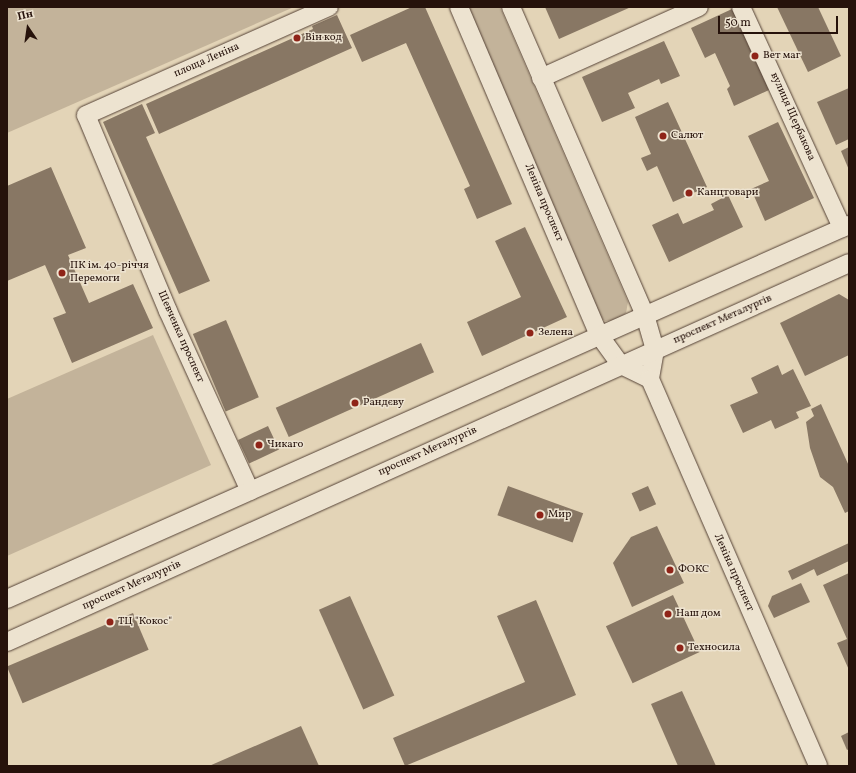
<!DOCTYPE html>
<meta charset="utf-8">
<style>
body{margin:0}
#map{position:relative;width:856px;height:773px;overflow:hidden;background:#e3d4b7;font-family:Vollkorn,serif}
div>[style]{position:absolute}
.green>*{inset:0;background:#c3b39a}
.building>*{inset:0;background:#887764;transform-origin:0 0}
.roads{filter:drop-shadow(0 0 1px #554236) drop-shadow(0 0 1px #554236)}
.minor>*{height:18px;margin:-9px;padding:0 9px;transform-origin:9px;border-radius:9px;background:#ede3d0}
.dots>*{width:11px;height:11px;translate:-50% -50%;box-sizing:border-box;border:2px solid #ede3d0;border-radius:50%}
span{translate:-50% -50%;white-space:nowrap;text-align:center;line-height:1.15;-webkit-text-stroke:3px #ede3d0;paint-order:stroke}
.poi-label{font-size:11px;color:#26120b}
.left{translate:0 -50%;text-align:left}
.street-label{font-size:11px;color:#26120b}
.frame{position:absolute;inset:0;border:8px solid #26120b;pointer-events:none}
.north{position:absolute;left:8px;top:8px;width:40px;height:40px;-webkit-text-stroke:3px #ede3d0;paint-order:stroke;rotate:347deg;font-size:11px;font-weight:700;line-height:16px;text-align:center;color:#26120b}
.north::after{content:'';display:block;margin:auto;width:14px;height:18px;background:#26120b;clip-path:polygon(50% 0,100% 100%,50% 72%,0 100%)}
.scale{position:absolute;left:718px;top:16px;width:120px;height:18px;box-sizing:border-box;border:2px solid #26120b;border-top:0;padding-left:5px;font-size:12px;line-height:14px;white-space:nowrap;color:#26120b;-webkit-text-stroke:3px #ede3d0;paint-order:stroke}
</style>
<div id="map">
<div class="green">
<i style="clip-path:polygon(7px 7px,294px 7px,7px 133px)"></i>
<i style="clip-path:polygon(464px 7px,500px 7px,628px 302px,626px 313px,618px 320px,605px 321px,597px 316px)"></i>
<i style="clip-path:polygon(153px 335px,211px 465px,7px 556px,7px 399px)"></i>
</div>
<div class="building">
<i style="clip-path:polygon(412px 7px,425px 7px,512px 204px,477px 219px,464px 189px,470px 186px,406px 43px,362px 62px,350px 35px)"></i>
<i style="clip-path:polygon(545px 7px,631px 7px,559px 39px)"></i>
<i style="clip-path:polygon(777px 7px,818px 7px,841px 56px,808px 72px)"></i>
<i style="clip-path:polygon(732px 9px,769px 90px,734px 106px,727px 89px,730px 86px,715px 53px,705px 58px,691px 28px)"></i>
<i style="clip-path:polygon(337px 15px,352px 48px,159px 134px,146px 104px,313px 29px,312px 26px)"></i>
<i style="clip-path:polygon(664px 41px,680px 76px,661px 84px,659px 79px,628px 93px,635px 108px,602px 122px,582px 77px)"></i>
<i style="clip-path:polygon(849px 88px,849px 139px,836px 145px,817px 102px)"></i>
<i style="clip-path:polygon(668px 102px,707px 187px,673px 202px,657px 166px,647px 171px,641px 158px,651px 154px,635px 117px)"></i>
<i style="clip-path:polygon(142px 104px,155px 133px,146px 137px,210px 281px,179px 294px,103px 122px)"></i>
<i style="clip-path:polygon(778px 122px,814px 198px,765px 221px,751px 189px,769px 181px,748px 136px)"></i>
<i style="clip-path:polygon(849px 147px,849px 170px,841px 151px)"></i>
<i style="clip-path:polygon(51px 167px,86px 248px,68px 255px,89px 303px,133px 284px,153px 328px,72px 363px,53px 318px,66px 313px,45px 265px,7px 281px,7px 186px)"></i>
<i style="clip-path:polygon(728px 195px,743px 227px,669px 262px,652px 225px,678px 213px,683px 224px,714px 210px,711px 204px)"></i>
<i style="clip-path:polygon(525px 227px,567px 317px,482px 356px,467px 322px,521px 297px,495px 241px)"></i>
<i style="clip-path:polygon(839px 294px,849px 300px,849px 355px,805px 376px,780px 323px)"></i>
<i style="left:226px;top:320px;width:84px;height:36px;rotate:67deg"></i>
<i style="left:421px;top:343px;width:32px;height:159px;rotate:66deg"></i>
<i style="clip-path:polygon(778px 365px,782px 375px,793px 369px,811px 406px,796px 412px,799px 418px,775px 429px,771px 420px,743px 433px,730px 405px,758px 393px,751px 378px)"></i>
<i style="clip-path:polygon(821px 404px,849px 466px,849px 511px,845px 513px,833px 487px,820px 477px,810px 448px,806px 422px,814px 416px,811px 409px)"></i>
<i style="left:268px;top:426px;width:26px;height:33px;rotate:65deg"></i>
<i style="left:508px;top:486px;width:80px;height:31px;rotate:20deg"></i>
<i style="left:648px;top:486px;width:20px;height:18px;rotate:66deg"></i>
<i style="clip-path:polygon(657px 526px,684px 583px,632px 607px,613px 563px,631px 537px)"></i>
<i style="clip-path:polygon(849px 543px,849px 561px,817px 576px,814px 569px,792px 580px,788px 571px)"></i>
<i style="clip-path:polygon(849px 573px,849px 670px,837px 643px,847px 639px,823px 585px)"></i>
<i style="clip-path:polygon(801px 583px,810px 602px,774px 618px,768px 606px,772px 596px)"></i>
<i style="left:673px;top:595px;width:63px;height:74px;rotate:65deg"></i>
<i style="left:350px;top:596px;width:109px;height:34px;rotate:66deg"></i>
<i style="clip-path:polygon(536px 600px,576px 695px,405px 766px,393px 738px,525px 682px,497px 616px)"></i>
<i style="left:133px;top:613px;width:40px;height:137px;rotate:67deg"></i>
<i style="clip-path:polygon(682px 691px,716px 766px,678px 766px,651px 704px)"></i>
<i style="clip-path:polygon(301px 726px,319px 766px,209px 766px)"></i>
<i style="clip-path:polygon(849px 732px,849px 749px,847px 750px,841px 736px)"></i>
</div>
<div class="roads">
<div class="minor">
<i style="left:459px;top:7px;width:357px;rotate:66.9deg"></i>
<i style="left:599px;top:335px;width:37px;rotate:54deg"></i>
<i style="left:621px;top:365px;width:32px;rotate:26deg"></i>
<i style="left:511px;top:7px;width:336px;rotate:66.5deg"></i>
<i style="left:645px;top:315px;width:36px;rotate:74deg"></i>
<i style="left:655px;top:350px;width:29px;rotate:100deg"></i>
<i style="left:650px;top:379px;width:422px;rotate:66.5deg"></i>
<i style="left:741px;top:7px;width:243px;rotate:65.4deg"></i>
<i style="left:541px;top:78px;width:173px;rotate:-24.2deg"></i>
<i style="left:250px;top:491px;width:198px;rotate:-114.5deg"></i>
<i style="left:168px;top:311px;width:212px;rotate:-112.7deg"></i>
<i style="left:86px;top:115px;width:266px;rotate:-24deg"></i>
<i style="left:7px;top:599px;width:921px;rotate:-23.95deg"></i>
<i style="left:7px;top:642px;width:923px;rotate:-24.23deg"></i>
</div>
</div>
<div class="dots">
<i style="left:297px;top:38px;background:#8f2418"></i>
<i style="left:755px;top:56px;background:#8f2418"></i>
<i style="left:663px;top:136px;background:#8f2418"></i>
<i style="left:689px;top:193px;background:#8f2418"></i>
<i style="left:62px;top:273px;background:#8f2418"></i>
<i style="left:530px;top:333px;background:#8f2418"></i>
<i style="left:355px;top:403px;background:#8f2418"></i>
<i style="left:259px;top:445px;background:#8f2418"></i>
<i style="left:540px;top:515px;background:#8f2418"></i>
<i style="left:670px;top:570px;background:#8f2418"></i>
<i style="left:668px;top:614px;background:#8f2418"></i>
<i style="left:110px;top:622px;background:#8f2418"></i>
<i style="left:680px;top:648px;background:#8f2418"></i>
</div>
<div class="poi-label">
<span class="left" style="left:305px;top:38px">Він код</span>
<span class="left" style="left:763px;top:56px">Вет маг</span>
<span class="left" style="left:671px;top:136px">Салют</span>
<span class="left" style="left:697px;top:193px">Канцтовари</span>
<span class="left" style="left:70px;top:273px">ПК ім. 40-річчя<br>Перемоги</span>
<span class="left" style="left:538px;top:333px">Зелена</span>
<span class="left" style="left:363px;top:403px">Рандєву</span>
<span class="left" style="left:267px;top:445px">Чикаго</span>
<span class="left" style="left:548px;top:515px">Мир</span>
<span class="left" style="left:678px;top:570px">ФОКС</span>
<span class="left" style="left:676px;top:614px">Наш дом</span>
<span class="left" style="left:118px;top:622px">ТЦ "Кокос"</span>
<span class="left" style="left:688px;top:648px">Техносила</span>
</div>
<div class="street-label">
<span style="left:207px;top:61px;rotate:-24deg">площа Леніна</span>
<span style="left:792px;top:117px;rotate:66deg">вулиця Щербакова</span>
<span style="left:543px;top:203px;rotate:67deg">Леніна проспект</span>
<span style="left:723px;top:320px;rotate:-24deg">проспект Металургів</span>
<span style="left:180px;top:337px;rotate:66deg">Шевченка проспект</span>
<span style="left:428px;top:452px;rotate:-24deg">проспект Металургів</span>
<span style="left:733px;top:573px;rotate:66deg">Леніна проспект</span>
<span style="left:132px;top:586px;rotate:-24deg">проспект Металургів</span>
</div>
<div class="frame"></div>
<div class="north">Пн</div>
<div class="scale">50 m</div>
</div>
